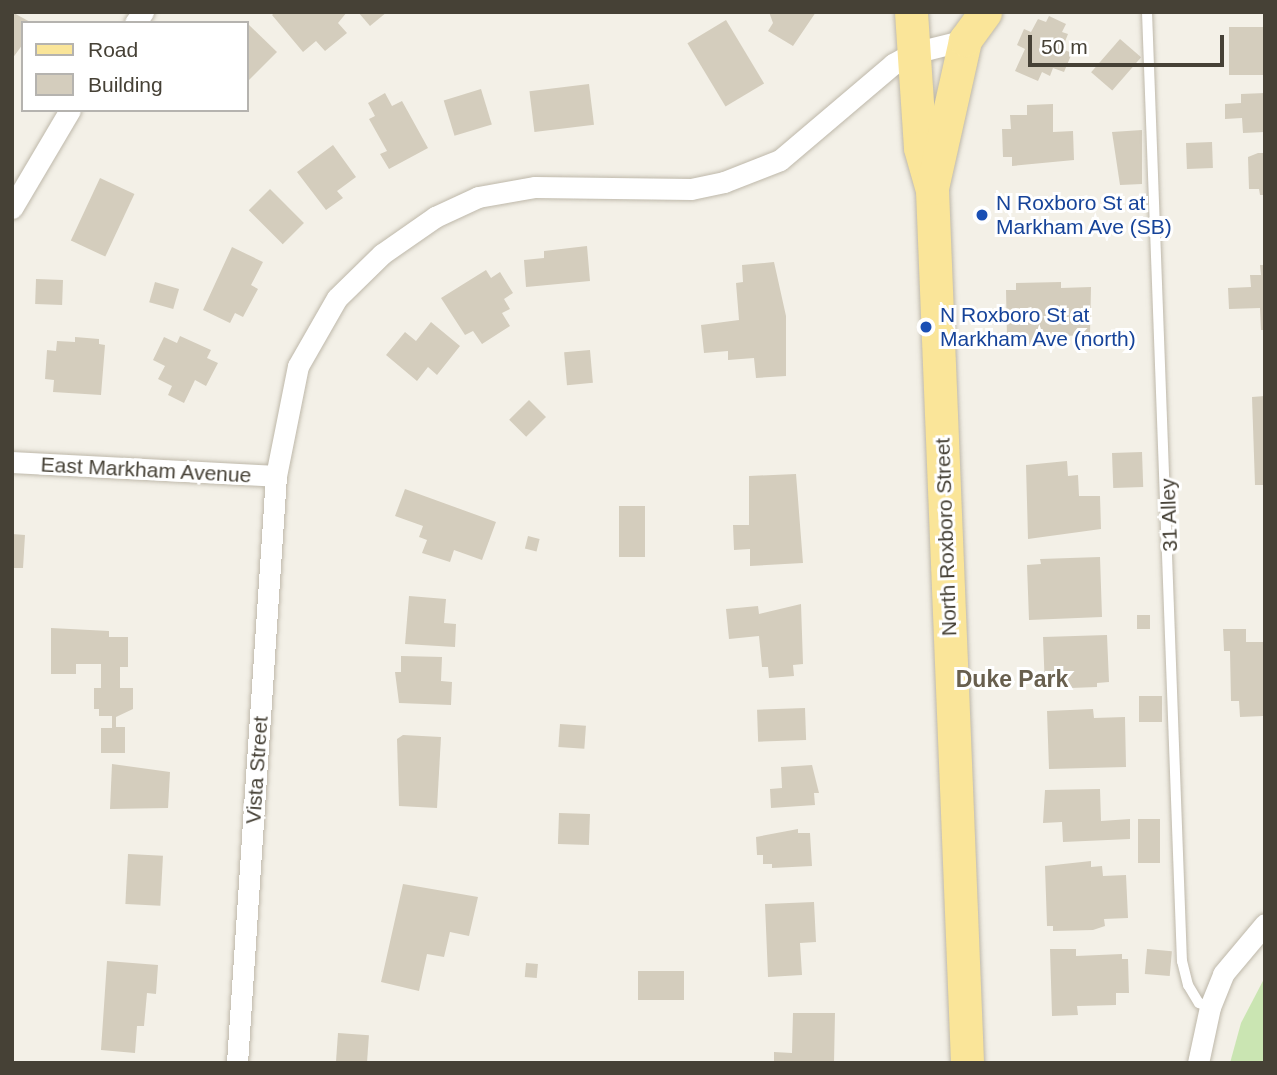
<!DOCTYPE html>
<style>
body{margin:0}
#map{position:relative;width:1277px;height:1075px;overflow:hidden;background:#f3f0e7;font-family:Helvetica,sans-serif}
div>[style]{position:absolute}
.green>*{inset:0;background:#cae5b2}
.building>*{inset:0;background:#d4cdbd;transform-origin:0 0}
.roads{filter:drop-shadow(0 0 2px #beb8aa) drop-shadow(0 0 2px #beb8aa)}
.service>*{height:10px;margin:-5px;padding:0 5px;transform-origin:5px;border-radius:5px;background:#fff}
.minor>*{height:21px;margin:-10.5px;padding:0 10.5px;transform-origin:10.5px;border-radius:10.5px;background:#fff}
.primary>*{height:33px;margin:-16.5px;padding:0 16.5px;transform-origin:16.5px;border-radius:16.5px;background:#fae599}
.dots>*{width:19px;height:19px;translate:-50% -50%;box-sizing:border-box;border:4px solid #fff;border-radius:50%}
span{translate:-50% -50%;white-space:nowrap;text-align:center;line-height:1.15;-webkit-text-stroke:6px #fff;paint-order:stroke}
.transit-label{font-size:21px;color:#164399}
.left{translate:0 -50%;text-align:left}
.street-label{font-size:21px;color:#464136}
.neighbourhood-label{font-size:23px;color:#685f4e;font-weight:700}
.frame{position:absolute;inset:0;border:14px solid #464136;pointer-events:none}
.legend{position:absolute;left:21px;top:21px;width:228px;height:91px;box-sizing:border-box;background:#fff;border:2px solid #b5b3af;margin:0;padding:9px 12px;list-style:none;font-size:21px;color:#464136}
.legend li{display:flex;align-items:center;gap:14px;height:35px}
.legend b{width:35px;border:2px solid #b5b3af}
.scale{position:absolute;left:1028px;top:35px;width:196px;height:32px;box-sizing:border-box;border:4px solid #464136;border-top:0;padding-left:9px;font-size:21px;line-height:24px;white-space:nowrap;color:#464136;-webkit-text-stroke:5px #fff;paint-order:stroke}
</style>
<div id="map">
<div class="green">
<i style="clip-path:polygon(1265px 977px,1265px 1063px,1230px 1063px,1241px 1023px)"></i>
</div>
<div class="building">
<i style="clip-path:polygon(12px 12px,32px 23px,23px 23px,23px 44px,12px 59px)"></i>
<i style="clip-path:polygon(275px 12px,347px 12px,338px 23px,347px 33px,325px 51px,316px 41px,303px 52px,272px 15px)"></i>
<i style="clip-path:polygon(358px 12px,387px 12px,370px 26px)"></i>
<i style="clip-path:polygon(769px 12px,816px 12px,793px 46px,768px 31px,773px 23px)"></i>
<i style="clip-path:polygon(1049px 16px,1066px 24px,1062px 32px,1068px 34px,1062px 49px,1072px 53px,1064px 72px,1053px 68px,1050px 76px,1042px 72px,1038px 81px,1015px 71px,1025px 49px,1017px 45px,1024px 29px,1031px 32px,1038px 19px,1046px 22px)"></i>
<i style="left:726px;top:20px;width:74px;height:45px;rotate:59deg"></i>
<i style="clip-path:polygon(247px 23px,277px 52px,247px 82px)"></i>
<i style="left:1265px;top:27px;width:48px;height:36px;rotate:90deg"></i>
<i style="left:1120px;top:39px;width:28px;height:44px;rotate:41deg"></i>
<i style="left:589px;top:84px;width:41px;height:60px;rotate:83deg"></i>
<i style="left:481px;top:89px;width:37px;height:39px;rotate:73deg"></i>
<i style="clip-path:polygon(385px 93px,392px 106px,402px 101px,428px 148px,389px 169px,380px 154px,387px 151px,369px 119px,375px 116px,368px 103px)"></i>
<i style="clip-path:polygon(1265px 93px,1265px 132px,1243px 133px,1242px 118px,1225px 119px,1225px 104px,1241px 103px,1241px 94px)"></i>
<i style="clip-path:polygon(1053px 104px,1053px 132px,1073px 131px,1074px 160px,1012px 166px,1012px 157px,1003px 157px,1002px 129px,1011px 129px,1010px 115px,1027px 115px,1027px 105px)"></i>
<i style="clip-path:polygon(1142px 130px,1142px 184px,1120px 185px,1112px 132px)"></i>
<i style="left:1212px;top:142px;width:26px;height:26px;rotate:88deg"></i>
<i style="clip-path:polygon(333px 145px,356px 177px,337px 191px,343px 198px,326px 210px,297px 172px)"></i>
<i style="clip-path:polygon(1258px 153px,1265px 153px,1265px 195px,1260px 195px,1259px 189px,1249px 189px,1248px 157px)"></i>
<i style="left:100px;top:178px;width:38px;height:69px;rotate:25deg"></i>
<i style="left:270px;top:189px;width:48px;height:30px;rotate:45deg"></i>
<i style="clip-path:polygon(587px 246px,590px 281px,526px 287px,524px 260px,544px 258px,544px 251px)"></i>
<i style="clip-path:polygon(232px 247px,263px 262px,251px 285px,258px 289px,243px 317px,235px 313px,230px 323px,203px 310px)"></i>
<i style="clip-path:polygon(774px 262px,786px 316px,786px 376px,756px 378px,754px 358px,728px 360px,728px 351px,704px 353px,701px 325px,739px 320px,736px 283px,743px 282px,742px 265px)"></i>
<i style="clip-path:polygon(1260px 265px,1265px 265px,1265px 330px,1261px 330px,1260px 308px,1229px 309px,1228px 288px,1251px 287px,1250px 275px,1261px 275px)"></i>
<i style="clip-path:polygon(486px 270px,491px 278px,500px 272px,513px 293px,504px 299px,510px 309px,502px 313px,510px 326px,482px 344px,473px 331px,465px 335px,441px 298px)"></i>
<i style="left:36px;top:279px;width:27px;height:25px;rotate:2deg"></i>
<i style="left:155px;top:282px;width:25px;height:21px;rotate:16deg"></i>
<i style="clip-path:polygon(1061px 282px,1061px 288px,1091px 287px,1090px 335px,1062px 336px,1063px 345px,1018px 347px,1018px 338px,1007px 339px,1006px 290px,1016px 290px,1016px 283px)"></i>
<i style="clip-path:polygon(431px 322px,460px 346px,437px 375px,428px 367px,417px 381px,386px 355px,405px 332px,416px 341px)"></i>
<i style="clip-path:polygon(180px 336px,211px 350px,207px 358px,218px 363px,206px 386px,195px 380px,184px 403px,168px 395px,172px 386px,158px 379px,165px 366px,153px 360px,164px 337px,177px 343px)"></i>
<i style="clip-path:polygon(75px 337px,99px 339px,99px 344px,105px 345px,101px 395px,53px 392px,54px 380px,45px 379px,47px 350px,56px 351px,57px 341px,75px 342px)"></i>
<i style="left:590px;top:350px;width:33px;height:26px;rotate:85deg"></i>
<i style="clip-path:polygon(1265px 396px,1265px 485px,1255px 485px,1252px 397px)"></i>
<i style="left:529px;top:400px;width:24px;height:28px;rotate:45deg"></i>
<i style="left:1142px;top:452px;width:35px;height:30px;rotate:88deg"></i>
<i style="clip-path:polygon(1067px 461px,1068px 476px,1078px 475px,1079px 496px,1100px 496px,1101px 529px,1028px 539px,1026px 465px)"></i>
<i style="clip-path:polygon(796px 474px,803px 563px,750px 566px,750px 549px,734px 550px,733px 525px,749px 525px,749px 476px)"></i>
<i style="clip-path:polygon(405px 489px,496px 522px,482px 560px,454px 550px,450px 562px,422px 553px,427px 540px,419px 537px,423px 526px,395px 516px)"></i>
<i style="left:619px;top:506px;width:26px;height:51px"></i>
<i style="clip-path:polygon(12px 534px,25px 535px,23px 568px,12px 568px)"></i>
<i style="left:528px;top:536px;width:12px;height:13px;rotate:14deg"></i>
<i style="clip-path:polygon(1100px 557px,1102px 617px,1029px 620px,1027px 565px,1041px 564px,1040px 559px)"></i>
<i style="clip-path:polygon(409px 596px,446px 599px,444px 623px,456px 624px,455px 647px,405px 644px)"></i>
<i style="clip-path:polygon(801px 604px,803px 664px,793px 665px,794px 676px,769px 678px,768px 667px,762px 667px,759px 636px,729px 639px,726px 609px,758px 606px,759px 614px)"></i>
<i style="left:1150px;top:615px;width:14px;height:13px;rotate:90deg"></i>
<i style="clip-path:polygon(51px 628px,109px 631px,109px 637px,128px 637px,128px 667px,120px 667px,120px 688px,133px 688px,133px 709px,116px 717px,116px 727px,125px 727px,125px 753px,101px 753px,101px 728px,112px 728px,112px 716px,99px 716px,99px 709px,94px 709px,94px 688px,101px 688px,101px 664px,76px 664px,76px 674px,51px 674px)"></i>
<i style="clip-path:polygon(1223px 629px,1246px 629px,1246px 642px,1265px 642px,1263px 716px,1240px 717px,1239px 701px,1231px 701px,1230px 651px,1224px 651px)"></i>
<i style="clip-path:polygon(1107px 635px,1109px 682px,1097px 683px,1097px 687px,1045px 689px,1043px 637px)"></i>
<i style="clip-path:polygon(401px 656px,442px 657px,441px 681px,452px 682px,451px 705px,399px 703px,395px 672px,401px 672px)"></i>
<i style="left:1162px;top:696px;width:26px;height:23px;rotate:90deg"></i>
<i style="left:805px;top:708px;width:32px;height:48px;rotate:88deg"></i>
<i style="clip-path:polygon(1093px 709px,1094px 718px,1125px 717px,1126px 767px,1049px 769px,1047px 711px)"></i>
<i style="left:560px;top:724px;width:26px;height:23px;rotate:4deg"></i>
<i style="clip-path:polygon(403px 735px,441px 737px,437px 808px,399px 806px,397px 739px)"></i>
<i style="clip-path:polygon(112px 764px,170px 772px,168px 808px,110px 809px)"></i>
<i style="clip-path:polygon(812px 765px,819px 793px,814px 793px,815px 805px,771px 808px,770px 789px,782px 788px,781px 767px)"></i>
<i style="clip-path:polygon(1100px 789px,1101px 821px,1130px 819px,1130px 839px,1063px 842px,1062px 822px,1043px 823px,1045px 790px)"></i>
<i style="left:559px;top:813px;width:31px;height:31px;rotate:2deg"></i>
<i style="left:1138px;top:819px;width:22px;height:44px"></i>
<i style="clip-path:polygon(798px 829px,798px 833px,810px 833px,812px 866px,772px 868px,772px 864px,763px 864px,763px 855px,757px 855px,756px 837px)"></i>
<i style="left:128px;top:854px;width:35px;height:50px;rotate:3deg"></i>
<i style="clip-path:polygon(1091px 861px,1091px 867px,1102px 866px,1103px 876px,1126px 875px,1128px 918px,1104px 919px,1105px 926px,1093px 930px,1053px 931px,1053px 926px,1047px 926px,1045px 866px)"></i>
<i style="clip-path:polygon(403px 884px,478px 897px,469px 936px,450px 932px,444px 957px,427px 954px,419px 991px,381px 982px)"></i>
<i style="clip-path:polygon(814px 902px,816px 942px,800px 943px,802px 975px,768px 977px,765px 904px)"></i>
<i style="clip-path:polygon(1050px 949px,1076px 949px,1076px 956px,1122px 954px,1122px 959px,1128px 959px,1129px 993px,1116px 993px,1116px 1005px,1077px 1006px,1078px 1015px,1052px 1016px)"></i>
<i style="left:1147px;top:949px;width:25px;height:25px;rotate:5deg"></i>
<i style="clip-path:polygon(107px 961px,158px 965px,156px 994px,147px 993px,144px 1026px,137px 1026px,135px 1053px,101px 1050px)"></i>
<i style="left:526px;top:963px;width:12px;height:14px;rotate:5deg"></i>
<i style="left:638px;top:971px;width:46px;height:29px"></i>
<i style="clip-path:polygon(793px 1013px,835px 1013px,834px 1063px,774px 1063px,774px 1052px,792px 1053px)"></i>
<i style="left:338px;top:1033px;width:31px;height:30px;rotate:4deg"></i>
</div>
<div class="roads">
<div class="service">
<i style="left:1147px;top:12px;width:950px;rotate:87.89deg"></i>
<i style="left:1182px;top:961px;width:25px;rotate:76deg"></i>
<i style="left:1188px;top:985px;width:21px;rotate:59deg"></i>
<i style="left:1199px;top:1003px;width:12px;rotate:20deg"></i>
</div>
<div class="minor">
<i style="left:135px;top:23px;width:14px;rotate:-54deg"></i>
<i style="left:12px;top:208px;width:114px;rotate:-59.4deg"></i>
<i style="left:12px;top:462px;width:264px;rotate:3deg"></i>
<i style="left:237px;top:1063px;width:588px;rotate:-86.2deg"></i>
<i style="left:276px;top:476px;width:112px;rotate:-78.7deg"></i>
<i style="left:298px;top:366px;width:78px;rotate:-60.2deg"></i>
<i style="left:337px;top:298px;width:63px;rotate:-44.4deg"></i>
<i style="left:382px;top:254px;width:65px;rotate:-34.9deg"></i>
<i style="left:435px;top:217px;width:47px;rotate:-24.9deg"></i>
<i style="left:478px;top:197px;width:58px;rotate:-10deg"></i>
<i style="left:535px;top:187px;width:156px;rotate:0.7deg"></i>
<i style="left:691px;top:189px;width:34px;rotate:-12deg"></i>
<i style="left:724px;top:182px;width:60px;rotate:-21.4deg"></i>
<i style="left:780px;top:160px;width:148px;rotate:-40.3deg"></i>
<i style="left:893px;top:64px;width:23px;rotate:-29deg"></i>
<i style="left:913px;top:53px;width:54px;rotate:-14deg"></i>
<i style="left:1198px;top:1063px;width:57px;rotate:-77.9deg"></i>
<i style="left:1210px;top:1007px;width:35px;rotate:-68deg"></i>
<i style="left:1223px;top:974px;width:65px;rotate:-50deg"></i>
</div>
<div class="primary">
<i style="left:911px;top:12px;width:136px;rotate:86.2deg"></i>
<i style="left:920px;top:148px;width:44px;rotate:74.1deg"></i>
<i style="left:932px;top:190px;width:874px;rotate:87.7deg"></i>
<i style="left:932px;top:188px;width:152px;rotate:-77.4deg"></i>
<i style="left:965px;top:40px;width:34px;rotate:-54deg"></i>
</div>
</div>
<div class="dots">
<i style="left:982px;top:215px;background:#1a4fb4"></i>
<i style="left:926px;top:327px;background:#1a4fb4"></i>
</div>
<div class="transit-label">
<span class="left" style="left:996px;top:215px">N Roxboro St at<br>Markham Ave (SB)</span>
<span class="left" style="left:940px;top:327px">N Roxboro St at<br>Markham Ave (north)</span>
</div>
<div class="street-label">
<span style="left:146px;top:470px;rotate:3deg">East Markham Avenue</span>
<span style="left:1169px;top:515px;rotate:-92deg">31 Alley</span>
<span style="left:946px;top:537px;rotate:-92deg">North Roxboro Street</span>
<span style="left:257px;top:770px;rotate:-86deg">Vista Street</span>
</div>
<div class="neighbourhood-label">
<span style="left:1012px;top:679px">Duke Park</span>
</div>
<div class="frame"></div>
<ul class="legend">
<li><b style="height:9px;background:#fae599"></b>Road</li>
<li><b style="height:19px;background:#d4cdbd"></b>Building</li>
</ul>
<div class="scale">50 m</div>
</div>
